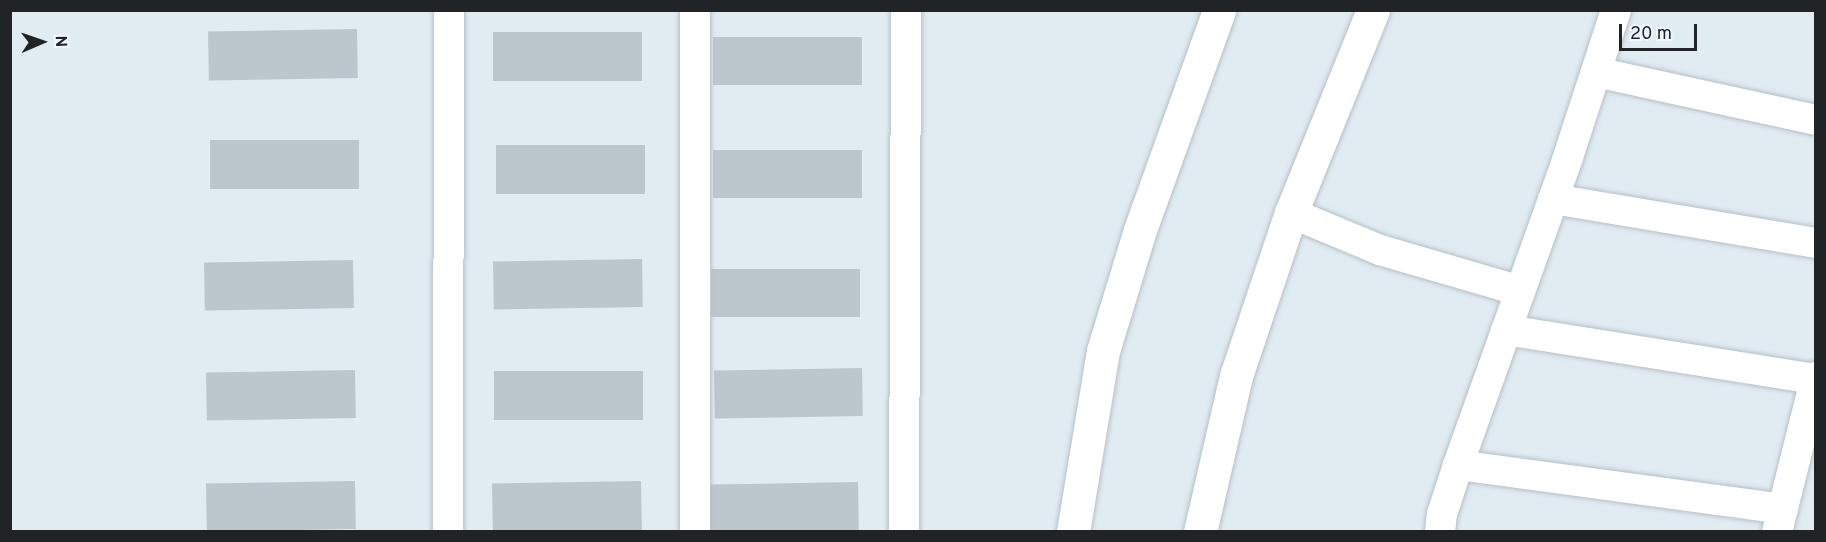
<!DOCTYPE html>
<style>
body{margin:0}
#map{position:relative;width:1826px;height:542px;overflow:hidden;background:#e0ebf2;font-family:Overpass,sans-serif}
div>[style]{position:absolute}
.building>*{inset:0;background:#bcc6cd;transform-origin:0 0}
.roads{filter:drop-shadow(0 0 2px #b6c0c7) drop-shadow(0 0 2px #b6c0c7)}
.street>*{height:30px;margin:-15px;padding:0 15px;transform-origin:15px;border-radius:15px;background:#fff}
.secondary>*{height:33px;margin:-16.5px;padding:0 16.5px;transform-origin:16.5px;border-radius:16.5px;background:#fff}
span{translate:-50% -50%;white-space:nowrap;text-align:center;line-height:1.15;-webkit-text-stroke:5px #eff8fe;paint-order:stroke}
.frame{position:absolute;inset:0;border:12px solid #202427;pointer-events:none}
.north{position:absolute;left:12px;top:12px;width:60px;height:60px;-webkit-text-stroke:4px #eff8fe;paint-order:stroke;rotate:88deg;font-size:16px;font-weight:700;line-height:24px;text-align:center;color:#202427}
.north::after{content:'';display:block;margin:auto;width:21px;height:27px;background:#202427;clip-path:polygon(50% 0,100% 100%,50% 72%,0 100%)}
.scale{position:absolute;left:1619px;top:24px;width:78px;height:27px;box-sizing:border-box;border:3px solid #202427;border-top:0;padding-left:8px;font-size:18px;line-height:21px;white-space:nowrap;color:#202427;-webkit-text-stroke:4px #eff8fe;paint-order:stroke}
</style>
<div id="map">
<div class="building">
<i style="left:357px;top:29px;width:49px;height:149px;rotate:89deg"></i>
<i style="left:642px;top:32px;width:49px;height:149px;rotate:90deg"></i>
<i style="left:862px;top:37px;width:48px;height:149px;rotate:90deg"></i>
<i style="left:359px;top:140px;width:49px;height:149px;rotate:90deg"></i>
<i style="left:645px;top:145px;width:49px;height:149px;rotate:90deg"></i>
<i style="left:862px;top:150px;width:48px;height:149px;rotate:90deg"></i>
<i style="left:642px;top:259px;width:48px;height:149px;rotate:89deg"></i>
<i style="left:353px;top:260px;width:48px;height:149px;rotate:89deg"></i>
<i style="left:860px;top:269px;width:48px;height:149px;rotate:90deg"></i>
<i style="left:862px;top:368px;width:48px;height:148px;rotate:89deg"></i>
<i style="left:355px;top:370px;width:48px;height:149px;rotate:89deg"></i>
<i style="left:643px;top:371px;width:49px;height:149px;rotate:90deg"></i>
<i style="left:355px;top:481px;width:48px;height:149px;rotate:89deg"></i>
<i style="left:641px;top:481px;width:49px;height:149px;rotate:89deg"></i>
<i style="left:858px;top:482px;width:48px;height:149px;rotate:89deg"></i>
</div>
<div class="roads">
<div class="street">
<i style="left:695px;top:10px;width:522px;rotate:90deg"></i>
<i style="left:1596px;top:72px;width:225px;rotate:12.3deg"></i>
<i style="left:1553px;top:199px;width:267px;rotate:9.5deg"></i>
<i style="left:1291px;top:213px;width:96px;rotate:22.6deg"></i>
<i style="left:1380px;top:250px;width:146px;rotate:16.3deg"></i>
<i style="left:1506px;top:330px;width:313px;rotate:9deg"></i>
<i style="left:1458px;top:465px;width:328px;rotate:7.7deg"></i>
<i style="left:448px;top:532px;width:522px;rotate:-89.89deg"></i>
<i style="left:904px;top:532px;width:522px;rotate:-89.78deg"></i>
<i style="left:1440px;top:532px;width:18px;rotate:-84deg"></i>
<i style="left:1442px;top:514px;width:52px;rotate:-71.9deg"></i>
<i style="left:1458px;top:465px;width:327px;rotate:-70.3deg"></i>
<i style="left:1568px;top:157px;width:155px;rotate:-71.9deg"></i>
<i style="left:1777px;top:532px;width:160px;rotate:-75.9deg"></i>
</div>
<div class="secondary">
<i style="left:1073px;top:532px;width:183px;rotate:-80.6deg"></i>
<i style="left:1103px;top:351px;width:127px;rotate:-73deg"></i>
<i style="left:1140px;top:230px;width:234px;rotate:-70.2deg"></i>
<i style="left:1200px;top:532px;width:160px;rotate:-77deg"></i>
<i style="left:1236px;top:376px;width:172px;rotate:-71.4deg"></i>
<i style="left:1291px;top:213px;width:219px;rotate:-68deg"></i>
</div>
</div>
<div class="frame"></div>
<div class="north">N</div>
<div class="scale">20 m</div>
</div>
